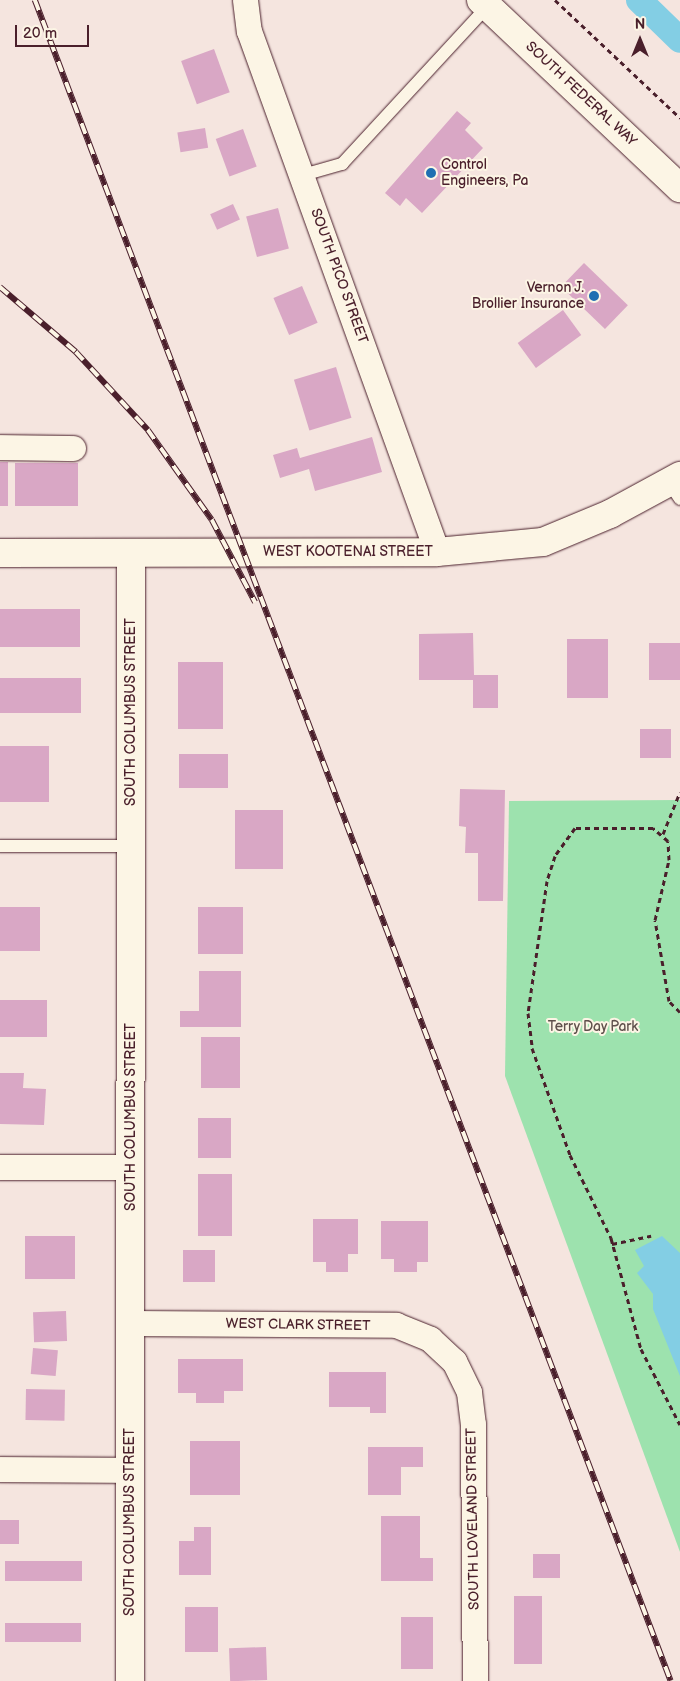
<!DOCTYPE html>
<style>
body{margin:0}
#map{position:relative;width:680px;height:1681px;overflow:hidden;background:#f5e5df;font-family:"Balsamiq Sans",sans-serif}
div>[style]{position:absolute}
.green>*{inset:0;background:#9de2ae}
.water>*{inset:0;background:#83cee4}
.canal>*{height:26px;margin:-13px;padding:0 13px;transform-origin:13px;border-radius:13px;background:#83cee4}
.building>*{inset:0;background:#d9a7c5;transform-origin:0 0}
.path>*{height:3px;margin-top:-1.5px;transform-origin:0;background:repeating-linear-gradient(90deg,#4a1f2b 0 5px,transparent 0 9px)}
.roads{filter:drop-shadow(0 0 1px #4a1f2b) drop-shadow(0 0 1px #4a1f2b)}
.service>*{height:12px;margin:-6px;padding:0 6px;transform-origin:6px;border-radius:6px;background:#fcf5e5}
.minor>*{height:25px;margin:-12.5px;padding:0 12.5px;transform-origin:12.5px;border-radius:12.5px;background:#fcf5e5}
.tertiary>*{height:28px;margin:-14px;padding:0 14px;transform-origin:14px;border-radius:14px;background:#fcf5e5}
.secondary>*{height:28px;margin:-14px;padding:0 14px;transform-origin:14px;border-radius:14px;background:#fcf5e5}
.rail>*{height:5.5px;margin-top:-2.75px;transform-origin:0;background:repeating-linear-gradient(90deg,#fcf5e5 0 11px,#4a1f2b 0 22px);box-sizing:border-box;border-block:1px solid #4a1f2b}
.dots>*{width:14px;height:14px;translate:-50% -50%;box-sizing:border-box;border:2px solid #fcf5e5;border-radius:50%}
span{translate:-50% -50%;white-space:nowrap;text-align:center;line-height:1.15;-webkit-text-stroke:4px #fcf5e5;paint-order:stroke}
.street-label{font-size:14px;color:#4a1f2b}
.poi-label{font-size:14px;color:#4a1f2b}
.left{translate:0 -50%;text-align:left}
.right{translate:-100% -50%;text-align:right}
.park-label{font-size:14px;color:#5f504c}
.north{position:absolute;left:615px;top:15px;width:50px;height:50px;-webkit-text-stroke:4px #fcf5e5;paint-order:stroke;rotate:0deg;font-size:14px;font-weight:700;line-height:20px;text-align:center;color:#4a1f2b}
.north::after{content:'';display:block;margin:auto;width:18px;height:22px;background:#4a1f2b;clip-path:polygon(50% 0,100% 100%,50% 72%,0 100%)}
.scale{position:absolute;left:15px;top:25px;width:74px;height:22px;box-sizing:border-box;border:2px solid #4a1f2b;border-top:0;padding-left:6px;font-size:15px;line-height:18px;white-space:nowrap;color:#4a1f2b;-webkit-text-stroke:4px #fcf5e5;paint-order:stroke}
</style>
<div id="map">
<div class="green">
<i style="clip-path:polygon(680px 800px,680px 1552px,505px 1076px,509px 801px)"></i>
</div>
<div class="water">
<i style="clip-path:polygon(662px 1236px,680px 1253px,680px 1376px,653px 1309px,653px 1294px,637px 1273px,644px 1266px,635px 1250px)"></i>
</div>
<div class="canal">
<i style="left:639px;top:0;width:57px;rotate:44.3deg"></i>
</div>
<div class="building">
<i style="left:214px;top:49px;width:46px;height:35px;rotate:70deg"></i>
<i style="clip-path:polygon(457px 111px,471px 123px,465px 130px,483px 148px,422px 213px,406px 198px,400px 206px,385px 193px)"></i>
<i style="left:205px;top:128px;width:20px;height:28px;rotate:81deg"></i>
<i style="left:243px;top:129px;width:40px;height:29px;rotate:70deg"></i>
<i style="left:233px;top:204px;width:17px;height:25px;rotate:66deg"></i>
<i style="left:278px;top:208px;width:42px;height:33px;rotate:75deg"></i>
<i style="left:584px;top:263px;width:61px;height:33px;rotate:44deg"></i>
<i style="left:302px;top:286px;width:40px;height:31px;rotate:67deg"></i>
<i style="left:563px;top:310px;width:31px;height:56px;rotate:54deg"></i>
<i style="left:336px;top:367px;width:53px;height:44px;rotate:73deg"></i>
<i style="clip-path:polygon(372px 437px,382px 472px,315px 491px,309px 469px,280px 478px,273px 455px,297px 448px,300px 458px)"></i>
<i style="left:0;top:462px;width:8px;height:44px"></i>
<i style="left:15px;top:463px;width:63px;height:43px"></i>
<i style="left:0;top:609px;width:80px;height:38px"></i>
<i style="clip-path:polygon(473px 633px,474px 675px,498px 675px,498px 708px,473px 708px,473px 680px,419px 680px,419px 634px)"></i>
<i style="left:567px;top:639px;width:41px;height:59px"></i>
<i style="left:649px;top:643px;width:31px;height:37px"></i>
<i style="left:178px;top:662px;width:45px;height:67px"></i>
<i style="left:0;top:678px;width:81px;height:35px"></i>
<i style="left:640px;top:729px;width:31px;height:29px"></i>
<i style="left:0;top:746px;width:49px;height:56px"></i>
<i style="left:179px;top:754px;width:49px;height:34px"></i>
<i style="clip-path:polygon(460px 789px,505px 790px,503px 901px,478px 901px,478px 853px,465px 853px,466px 827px,459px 826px)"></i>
<i style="left:235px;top:810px;width:48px;height:59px"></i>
<i style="left:0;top:907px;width:40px;height:44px"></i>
<i style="left:198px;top:907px;width:45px;height:47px"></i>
<i style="clip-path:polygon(199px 971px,241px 971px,241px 1027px,180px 1027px,180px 1011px,199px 1011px)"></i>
<i style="left:0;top:1000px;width:47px;height:37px"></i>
<i style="left:201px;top:1037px;width:39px;height:51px"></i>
<i style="clip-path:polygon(0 1073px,24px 1073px,23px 1088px,46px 1089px,44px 1125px,0 1124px)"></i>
<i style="left:198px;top:1118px;width:33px;height:40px"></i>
<i style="left:198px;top:1174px;width:34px;height:62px"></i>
<i style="clip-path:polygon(313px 1219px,358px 1219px,358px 1254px,348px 1254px,348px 1272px,326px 1272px,326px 1262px,313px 1262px)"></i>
<i style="clip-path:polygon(381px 1221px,428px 1221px,428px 1262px,417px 1262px,417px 1272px,394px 1272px,394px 1259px,381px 1259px)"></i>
<i style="left:25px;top:1236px;width:50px;height:43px"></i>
<i style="left:183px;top:1250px;width:32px;height:32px"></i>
<i style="left:66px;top:1311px;width:30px;height:33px;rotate:88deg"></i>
<i style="left:33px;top:1348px;width:25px;height:26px;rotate:5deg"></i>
<i style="clip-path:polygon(178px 1359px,243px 1359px,243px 1391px,224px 1391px,224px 1403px,196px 1403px,196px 1393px,178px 1393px)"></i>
<i style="clip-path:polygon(329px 1372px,386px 1372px,386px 1413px,370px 1413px,370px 1407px,329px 1407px)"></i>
<i style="left:26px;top:1389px;width:39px;height:31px;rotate:1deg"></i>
<i style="left:190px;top:1441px;width:50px;height:54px"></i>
<i style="clip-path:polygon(368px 1447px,423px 1447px,423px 1467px,401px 1467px,401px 1495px,368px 1495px)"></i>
<i style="clip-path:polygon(381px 1516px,420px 1516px,420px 1558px,433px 1558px,433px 1581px,381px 1581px)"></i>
<i style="left:0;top:1520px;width:19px;height:24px"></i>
<i style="clip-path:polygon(194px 1527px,211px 1527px,211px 1575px,179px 1575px,179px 1541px,194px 1541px)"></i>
<i style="left:533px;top:1554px;width:27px;height:24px"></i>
<i style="left:5px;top:1561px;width:77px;height:20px"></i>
<i style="left:514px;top:1596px;width:28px;height:68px"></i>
<i style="left:185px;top:1607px;width:33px;height:45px"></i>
<i style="left:401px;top:1617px;width:32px;height:52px"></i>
<i style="left:5px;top:1623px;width:76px;height:19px"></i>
<i style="left:266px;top:1647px;width:33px;height:37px;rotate:88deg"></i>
</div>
<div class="path">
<i style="left:555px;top:0;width:172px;rotate:43.3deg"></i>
<i style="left:663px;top:834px;width:45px;rotate:-68deg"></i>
<i style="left:680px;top:1012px;width:16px;rotate:-135deg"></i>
<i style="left:669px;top:1001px;width:82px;rotate:-99.8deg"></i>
<i style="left:655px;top:920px;width:62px;rotate:-76.9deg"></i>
<i style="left:669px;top:860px;width:19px;rotate:-93deg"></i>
<i style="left:668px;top:841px;width:20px;rotate:-139deg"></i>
<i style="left:653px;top:828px;width:78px;rotate:180deg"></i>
<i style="left:575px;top:828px;width:34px;rotate:126deg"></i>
<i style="left:555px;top:856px;width:26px;rotate:108deg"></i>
<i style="left:547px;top:881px;width:133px;rotate:98.2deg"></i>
<i style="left:528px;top:1013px;width:35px;rotate:83deg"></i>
<i style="left:532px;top:1048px;width:114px;rotate:70.4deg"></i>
<i style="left:570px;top:1155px;width:93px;rotate:63.7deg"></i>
<i style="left:611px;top:1238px;width:115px;rotate:74.9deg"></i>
<i style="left:641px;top:1349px;width:85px;rotate:62.8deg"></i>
<i style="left:612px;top:1244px;width:40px;rotate:-12deg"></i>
</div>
<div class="roads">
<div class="service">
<i style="left:303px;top:175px;width:41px;rotate:-15.8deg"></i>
<i style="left:342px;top:164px;width:215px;rotate:-47.3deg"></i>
<i style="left:670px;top:484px;width:18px;rotate:56deg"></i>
<i style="left:0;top:846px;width:131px"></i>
</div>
<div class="minor">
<i style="left:245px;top:0;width:31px;rotate:83deg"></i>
<i style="left:249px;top:31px;width:554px;rotate:70.16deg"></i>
<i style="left:0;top:447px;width:73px;rotate:0.8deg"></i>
<i style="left:0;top:1167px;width:131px"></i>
<i style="left:131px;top:1323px;width:265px;rotate:0.4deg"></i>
<i style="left:396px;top:1325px;width:37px;rotate:22deg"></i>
<i style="left:430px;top:1339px;width:33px;rotate:43deg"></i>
<i style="left:454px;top:1361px;width:34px;rotate:64deg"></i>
<i style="left:469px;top:1392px;width:32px;rotate:83deg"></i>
<i style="left:473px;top:1424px;width:257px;rotate:89.6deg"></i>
<i style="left:0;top:1469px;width:131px;rotate:0.4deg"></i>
</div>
<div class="tertiary">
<i style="left:130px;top:1681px;width:1128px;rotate:-89.95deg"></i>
</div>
<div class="secondary">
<i style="left:481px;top:0;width:274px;rotate:43.4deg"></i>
<i style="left:0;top:553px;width:437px;rotate:-0.1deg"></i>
<i style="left:437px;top:552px;width:106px;rotate:-5.4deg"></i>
<i style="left:543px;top:542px;width:73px;rotate:-22.7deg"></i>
<i style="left:610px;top:514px;width:80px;rotate:-28.5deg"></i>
</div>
</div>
<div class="rail">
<i style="left:35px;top:0;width:1797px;rotate:69.28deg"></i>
<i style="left:0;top:287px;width:100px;rotate:40.5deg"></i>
<i style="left:76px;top:352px;width:106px;rotate:47.3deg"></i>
<i style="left:148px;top:430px;width:110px;rotate:54.6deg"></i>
<i style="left:212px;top:520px;width:93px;rotate:62.3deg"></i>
</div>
<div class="dots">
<i style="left:431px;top:173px;background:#1f6fb2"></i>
<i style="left:594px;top:296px;background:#1f6fb2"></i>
</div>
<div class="street-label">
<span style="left:581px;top:94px;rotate:43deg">SOUTH FEDERAL WAY</span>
<span style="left:339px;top:276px;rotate:70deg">SOUTH PICO STREET</span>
<span style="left:348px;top:552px">WEST KOOTENAI STREET</span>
<span style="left:131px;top:712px;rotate:-90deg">SOUTH COLUMBUS STREET</span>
<span style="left:131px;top:1117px;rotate:-90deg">SOUTH COLUMBUS STREET</span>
<span style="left:298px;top:1325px;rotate:1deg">WEST CLARK STREET</span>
<span style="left:473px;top:1519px;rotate:-91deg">SOUTH LOVELAND STREET</span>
<span style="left:130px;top:1522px;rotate:-90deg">SOUTH COLUMBUS STREET</span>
</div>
<div class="poi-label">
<span class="left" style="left:441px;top:173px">Control<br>Engineers, Pa</span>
<span class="right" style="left:584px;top:296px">Vernon J.<br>Brollier Insurance</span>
</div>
<div class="park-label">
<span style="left:593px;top:1027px">Terry Day Park</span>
</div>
<div class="north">N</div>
<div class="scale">20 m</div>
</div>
